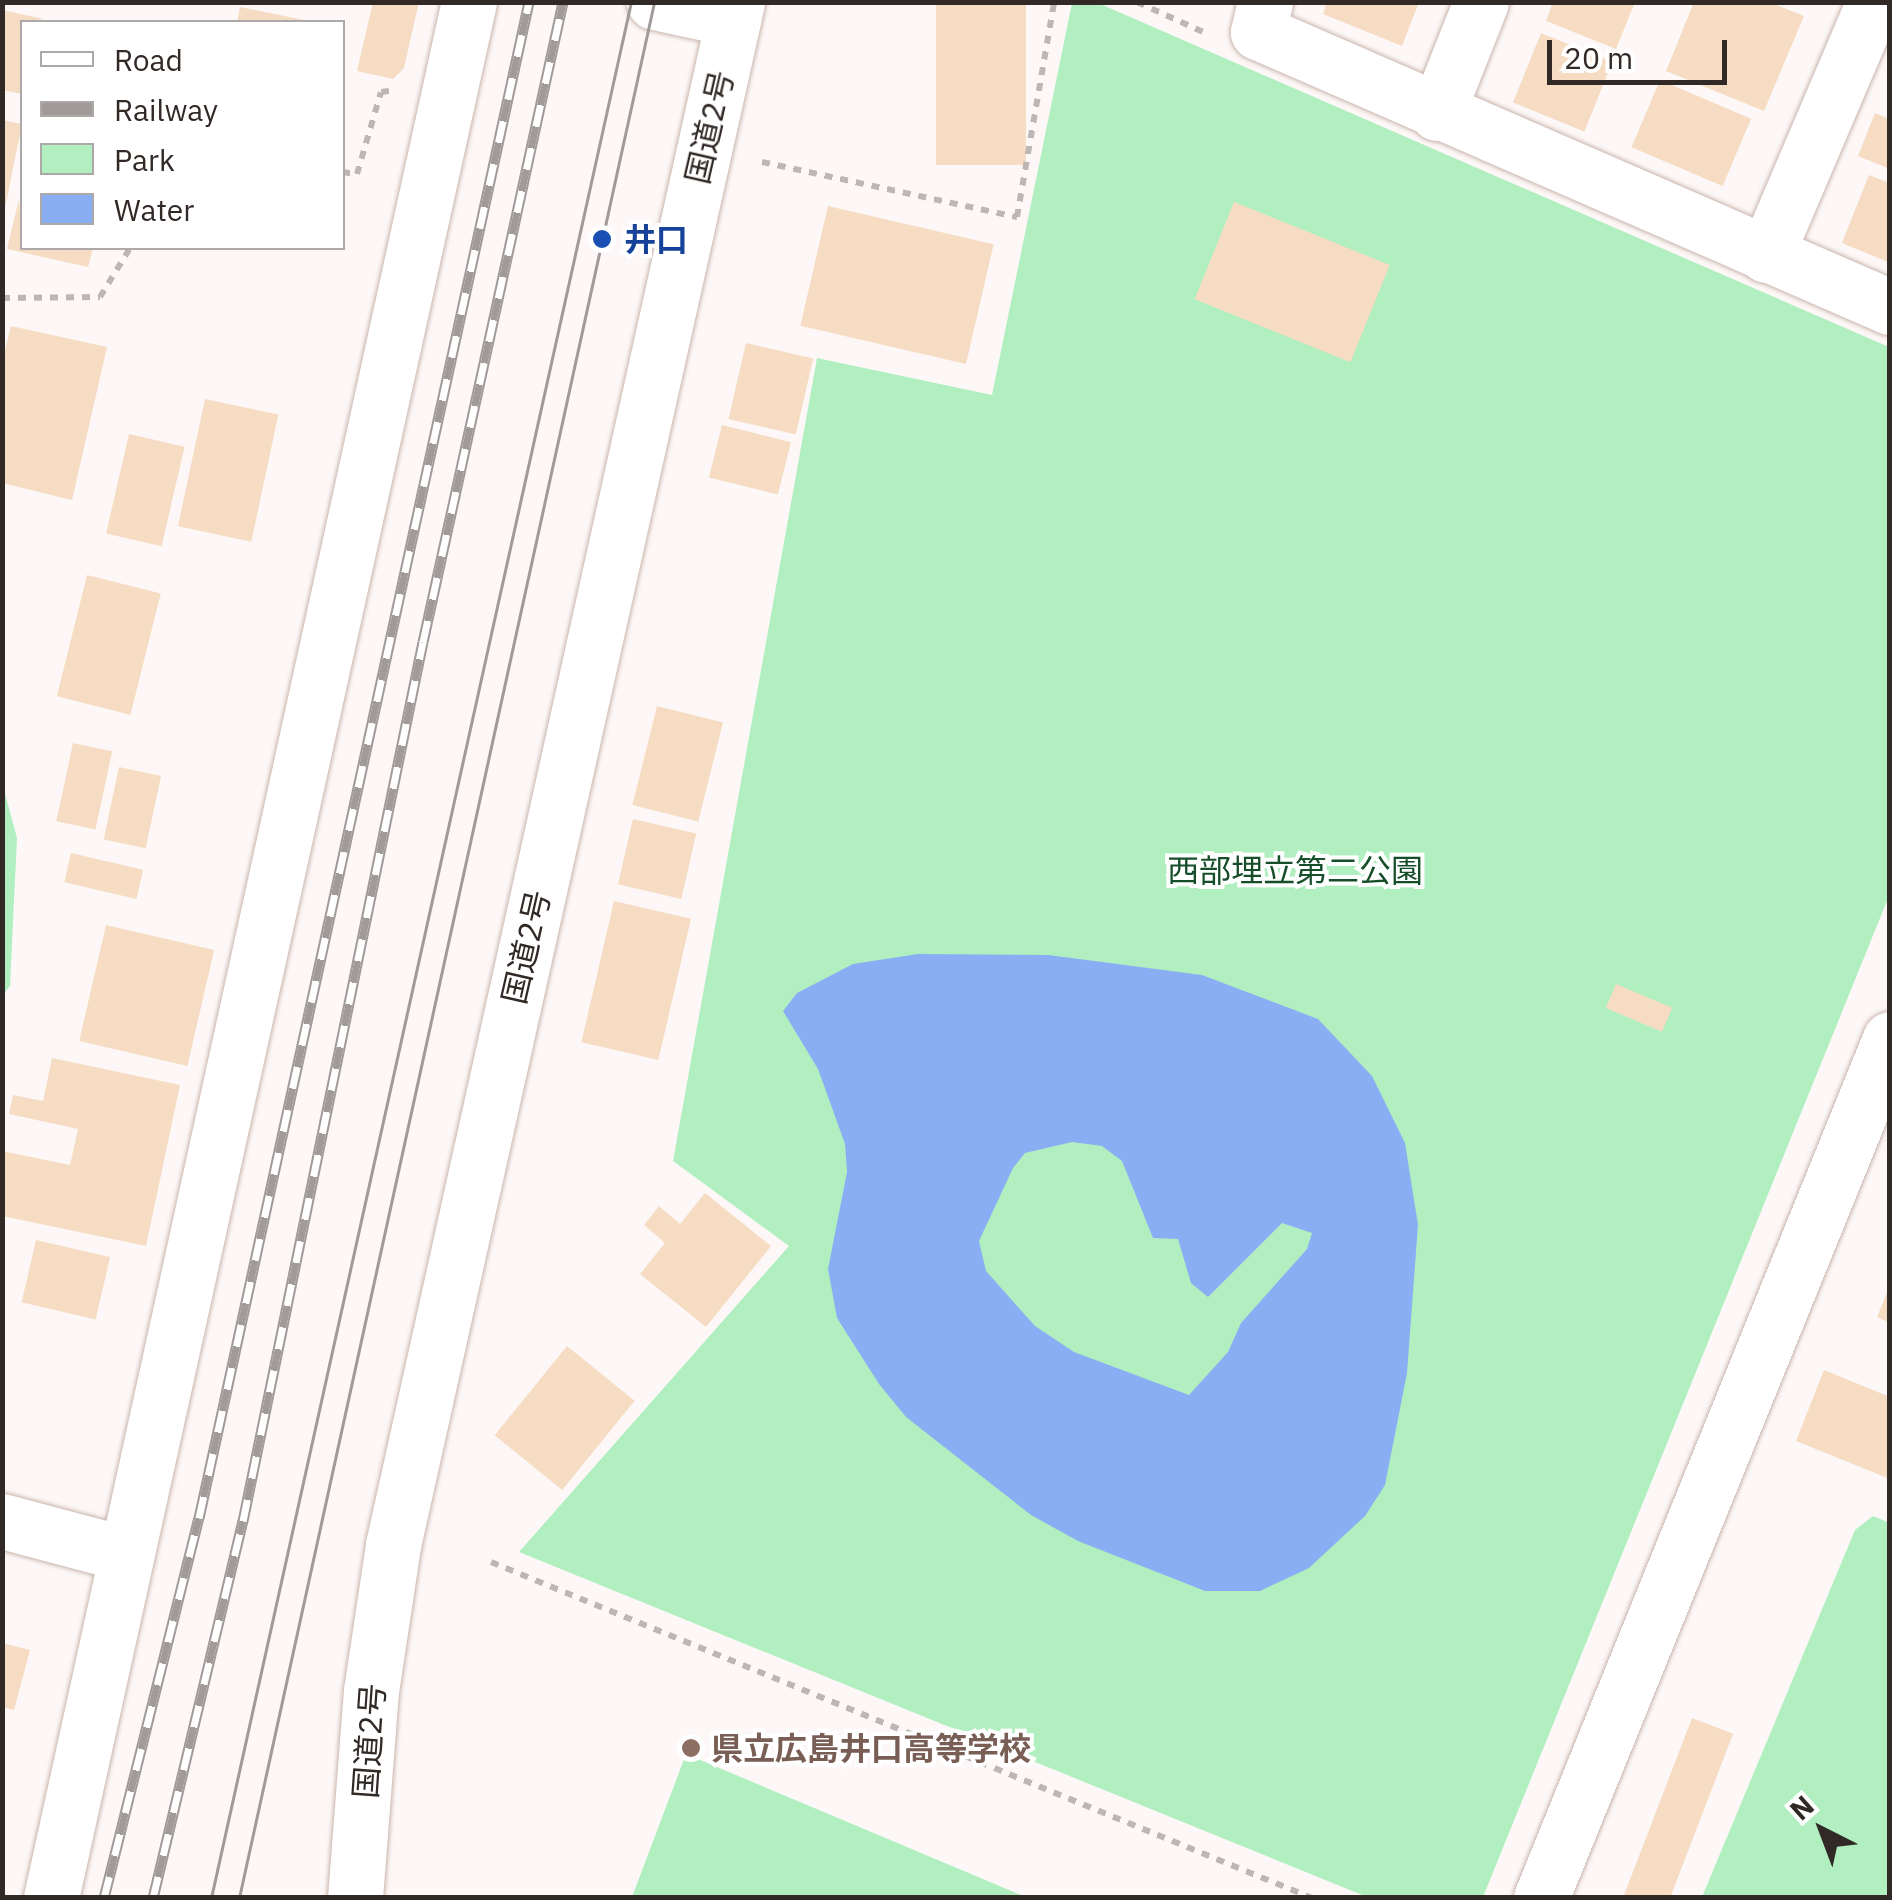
<!DOCTYPE html>
<meta charset="utf-8">
<style>
body{margin:0}
#map{position:relative;width:1892px;height:1900px;overflow:hidden;background:#fdf8f7;font-family:"IBM Plex Sans","Noto Sans JP",sans-serif}
div>[style]{position:absolute}
.green>*{inset:0;background:#b2efc0}
.water>*{inset:0;background:#89aef3}
.building>*{inset:0;background:#f5dcc3;transform-origin:0 0}
.path>*{height:6px;margin-top:-3px;transform-origin:0;background:repeating-linear-gradient(90deg,#bcb6b4 0 8px,transparent 0 16px)}
.roads{filter:drop-shadow(0 0 2px #cab5ad) drop-shadow(0 0 2px #cab5ad)}
.minor>*{height:55px;margin:-27.5px;padding:0 27.5px;transform-origin:27.5px;border-radius:27.5px;background:#fff}
.highway>*{height:55px;margin:-27.5px;padding:0 27.5px;transform-origin:27.5px;border-radius:27.5px;background:#fff}
.tram>*{height:2.5px;margin:-1.25px;padding:0 1.25px;transform-origin:1.25px;border-radius:1.25px;background:#a09a98}
.rail>*{height:11px;margin-top:-5.5px;transform-origin:0;background:repeating-linear-gradient(90deg,#fff 0 22px,#a09a98 0 44px);box-sizing:border-box;border-block:2px solid #a09a98}
.dots>*{width:28px;height:28px;translate:-50% -50%;box-sizing:border-box;border:5px solid #fff;border-radius:50%}
span{translate:-50% -50%;white-space:nowrap;text-align:center;line-height:1.15;-webkit-text-stroke:8px #fff;paint-order:stroke}
.street-label{font-size:32px;color:#312926}
.transit-label{font-size:32px;color:#164399;font-weight:700}
.left{translate:0 -50%;text-align:left}
.park-label{font-size:32px;color:#174e2a}
.education-label{font-size:32px;color:#785e54;font-weight:700}
.frame{position:absolute;inset:0;border:5px solid #312926;pointer-events:none}
.legend{position:absolute;left:20px;top:20px;width:325px;height:230px;box-sizing:border-box;background:#fff;border:2px solid #ada9a8;margin:0;padding:12px 18px;list-style:none;font-size:30px;color:#312926}
.legend li{display:flex;align-items:center;gap:20px;height:50px}
.legend b{width:50px;border:2px solid #ada9a8}
.north{position:absolute;left:1772px;top:1780px;width:100px;height:100px;-webkit-text-stroke:8px #fff;paint-order:stroke;rotate:318deg;font-size:28px;font-weight:700;line-height:40px;text-align:center;color:#312926}
.north::after{content:'';display:block;margin:auto;width:35px;height:45px;background:#312926;clip-path:polygon(50% 0,100% 100%,50% 72%,0 100%)}
.scale{position:absolute;left:1547px;top:40px;width:180px;height:45px;box-sizing:border-box;border:5px solid #312926;border-top:0;padding-left:12px;font-size:30px;line-height:35px;white-space:nowrap;color:#312926;-webkit-text-stroke:8px #fff;paint-order:stroke}
</style>
<div id="map">
<div class="green">
<i style="clip-path:polygon(1072px 3px,1098px 3px,1889px 347px,1889px 896px,1483px 1897px,1367px 1897px,519px 1552px,789px 1246px,673px 1161px,817px 358px,992px 395px)"></i>
<i style="clip-path:polygon(3px 786px,17px 838px,10px 986px,3px 995px)"></i>
<i style="clip-path:polygon(1873px 1516px,1890px 1523px,1889px 1897px,1702px 1897px,1855px 1530px)"></i>
<i style="clip-path:polygon(686px 1754px,1026px 1897px,632px 1897px)"></i>
</div>
<div class="water">
<i style="clip-path:polygon(evenodd,918px 954px,1048px 955px,1202px 975px,1318px 1019px,1372px 1076px,1405px 1143px,1418px 1225px,1407px 1373px,1385px 1485px,1365px 1516px,1309px 1568px,1260px 1591px,1205px 1591px,1078px 1541px,1031px 1515px,906px 1417px,879px 1384px,837px 1318px,828px 1269px,847px 1172px,845px 1144px,818px 1069px,783px 1011px,797px 993px,853px 964px,918px 954px,1072px 1142px,1102px 1146px,1122px 1161px,1153px 1238px,1178px 1239px,1191px 1283px,1208px 1297px,1282px 1223px,1312px 1233px,1307px 1249px,1241px 1323px,1228px 1352px,1189px 1395px,1074px 1352px,1035px 1326px,986px 1271px,979px 1241px,1013px 1168px,1025px 1153px,1072px 1142px)"></i>
</div>
<div class="building">
<i style="clip-path:polygon(373px 2px,419px 2px,404px 68px,393px 79px,357px 71px)"></i>
<i style="left:936px;top:2px;width:90px;height:163px"></i>
<i style="clip-path:polygon(1327px 2px,1419px 2px,1402px 46px,1323px 14px)"></i>
<i style="clip-path:polygon(1553px 2px,1635px 2px,1616px 49px,1546px 21px)"></i>
<i style="clip-path:polygon(1694px 2px,1769px 2px,1804px 16px,1764px 111px,1666px 71px)"></i>
<i style="clip-path:polygon(240px 7px,309px 21px,308px 22px,237px 22px)"></i>
<i style="clip-path:polygon(2px 10px,44px 19px,22px 22px,22px 94px,2px 90px)"></i>
<i style="left:1541px;top:33px;width:77px;height:75px;rotate:22deg"></i>
<i style="left:1660px;top:80px;width:99px;height:73px;rotate:23deg"></i>
<i style="clip-path:polygon(1875px 113px,1890px 119px,1890px 169px,1858px 156px)"></i>
<i style="clip-path:polygon(2px 120px,22px 124px,4px 213px,2px 213px)"></i>
<i style="clip-path:polygon(1869px 175px,1890px 183px,1888px 262px,1842px 243px)"></i>
<i style="clip-path:polygon(19px 199px,22px 248px,93px 248px,88px 267px,7px 249px)"></i>
<i style="left:1234px;top:202px;width:168px;height:105px;rotate:22deg"></i>
<i style="left:828px;top:206px;width:170px;height:123px;rotate:13deg"></i>
<i style="clip-path:polygon(11px 326px,107px 347px,72px 500px,2px 483px,2px 362px)"></i>
<i style="left:746px;top:343px;width:69px;height:78px;rotate:13deg"></i>
<i style="left:205px;top:399px;width:75px;height:130px;rotate:12deg"></i>
<i style="left:722px;top:425px;width:71px;height:54px;rotate:14deg"></i>
<i style="left:129px;top:434px;width:57px;height:102px;rotate:13deg"></i>
<i style="left:87px;top:575px;width:76px;height:125px;rotate:14deg"></i>
<i style="left:657px;top:706px;width:68px;height:102px;rotate:14deg"></i>
<i style="left:73px;top:743px;width:40px;height:80px;rotate:12deg"></i>
<i style="left:119px;top:767px;width:43px;height:74px;rotate:12deg"></i>
<i style="left:633px;top:819px;width:65px;height:67px;rotate:13deg"></i>
<i style="left:71px;top:853px;width:74px;height:30px;rotate:13deg"></i>
<i style="left:614px;top:901px;width:79px;height:145px;rotate:13deg"></i>
<i style="left:106px;top:925px;width:111px;height:119px;rotate:13deg"></i>
<i style="left:1616px;top:984px;width:61px;height:26px;rotate:23deg"></i>
<i style="clip-path:polygon(52px 1058px,180px 1085px,146px 1246px,2px 1216px,2px 1151px,70px 1165px,78px 1129px,9px 1114px,13px 1095px,43px 1101px)"></i>
<i style="clip-path:polygon(705px 1193px,771px 1246px,706px 1327px,640px 1274px,665px 1243px,644px 1225px,659px 1206px,680px 1224px)"></i>
<i style="left:36px;top:1240px;width:76px;height:64px;rotate:13deg"></i>
<i style="clip-path:polygon(1889px 1287px,1890px 1287px,1890px 1323px,1877px 1317px)"></i>
<i style="left:567px;top:1346px;width:87px;height:115px;rotate:39deg"></i>
<i style="clip-path:polygon(1824px 1370px,1890px 1397px,1890px 1479px,1796px 1441px)"></i>
<i style="clip-path:polygon(2px 1643px,30px 1650px,14px 1710px,2px 1707px)"></i>
<i style="left:1692px;top:1718px;width:44px;height:193px;rotate:21deg"></i>
</div>
<div class="path">
<i style="left:1137px;top:2px;width:72px;rotate:24.4deg"></i>
<i style="left:762px;top:162px;width:261px;rotate:12.2deg"></i>
<i style="left:1017px;top:217px;width:218px;rotate:-80.2deg"></i>
<i style="left:342px;top:172px;width:15px;rotate:8deg"></i>
<i style="left:357px;top:174px;width:85px;rotate:-73.7deg"></i>
<i style="left:381px;top:92px;width:8px;rotate:-7deg"></i>
<i style="left:2px;top:298px;width:98px;rotate:-0.6deg"></i>
<i style="left:100px;top:297px;width:57px;rotate:-58.5deg"></i>
<i style="left:491px;top:1562px;width:887px;rotate:22.26deg"></i>
</div>
<div class="roads">
<div class="minor">
<i style="left:654px;top:2px;width:81px;rotate:12.1deg"></i>
<i style="left:1265px;top:2px;width:31px;rotate:103deg"></i>
<i style="left:1258px;top:32px;width:689px;rotate:23.52deg"></i>
<i style="left:1437px;top:113px;width:119px;rotate:-68.4deg"></i>
<i style="left:1766px;top:255px;width:275px;rotate:-66.9deg"></i>
<i style="left:2px;top:1521px;width:128px;rotate:14.9deg"></i>
<i style="left:51px;top:1898px;width:1942px;rotate:-77.57deg"></i>
<i style="left:1541px;top:1898px;width:927px;rotate:-67.89deg"></i>
</div>
<div class="highway">
<i style="left:355px;top:1898px;width:208px;rotate:-85.6deg"></i>
<i style="left:371px;top:1691px;width:148px;rotate:-81.4deg"></i>
<i style="left:393px;top:1545px;width:1581px;rotate:-77.43deg"></i>
</div>
</div>
<div class="tram">
<i style="left:211px;top:1898px;width:1942px;rotate:-77.51deg"></i>
<i style="left:239px;top:1898px;width:1941px;rotate:-77.65deg"></i>
</div>
<div class="rail">
<i style="left:104px;top:1898px;width:392px;rotate:-76deg"></i>
<i style="left:199px;top:1518px;width:1552px;rotate:-77.72deg"></i>
<i style="left:153px;top:1898px;width:388px;rotate:-76.6deg"></i>
<i style="left:243px;top:1521px;width:897px;rotate:-78.43deg"></i>
<i style="left:423px;top:642px;width:655px;rotate:-77.66deg"></i>
</div>
<div class="dots">
<i style="left:602px;top:239px;background:#1a4fb4"></i>
<i style="left:691px;top:1748px;background:#8d6e63"></i>
</div>
<div class="street-label">
<span style="left:709px;top:127px;rotate:-77deg">国道2号</span>
<span style="left:526px;top:947px;rotate:-77deg">国道2号</span>
<span style="left:369px;top:1741px;rotate:-86deg">国道2号</span>
</div>
<div class="transit-label">
<span class="left" style="left:624px;top:239px">井口</span>
</div>
<div class="park-label">
<span style="left:1295px;top:870px">西部埋立第二公園</span>
</div>
<div class="education-label">
<span class="left" style="left:711px;top:1748px">県立広島井口高等学校</span>
</div>
<div class="frame"></div>
<ul class="legend">
<li><b style="height:12px;background:#fff"></b>Road</li>
<li><b style="height:12px;background:#a09a98"></b>Railway</li>
<li><b style="height:28px;background:#b2efc0"></b>Park</li>
<li><b style="height:28px;background:#89aef3"></b>Water</li>
</ul>
<div class="north">N</div>
<div class="scale">20 m</div>
</div>
